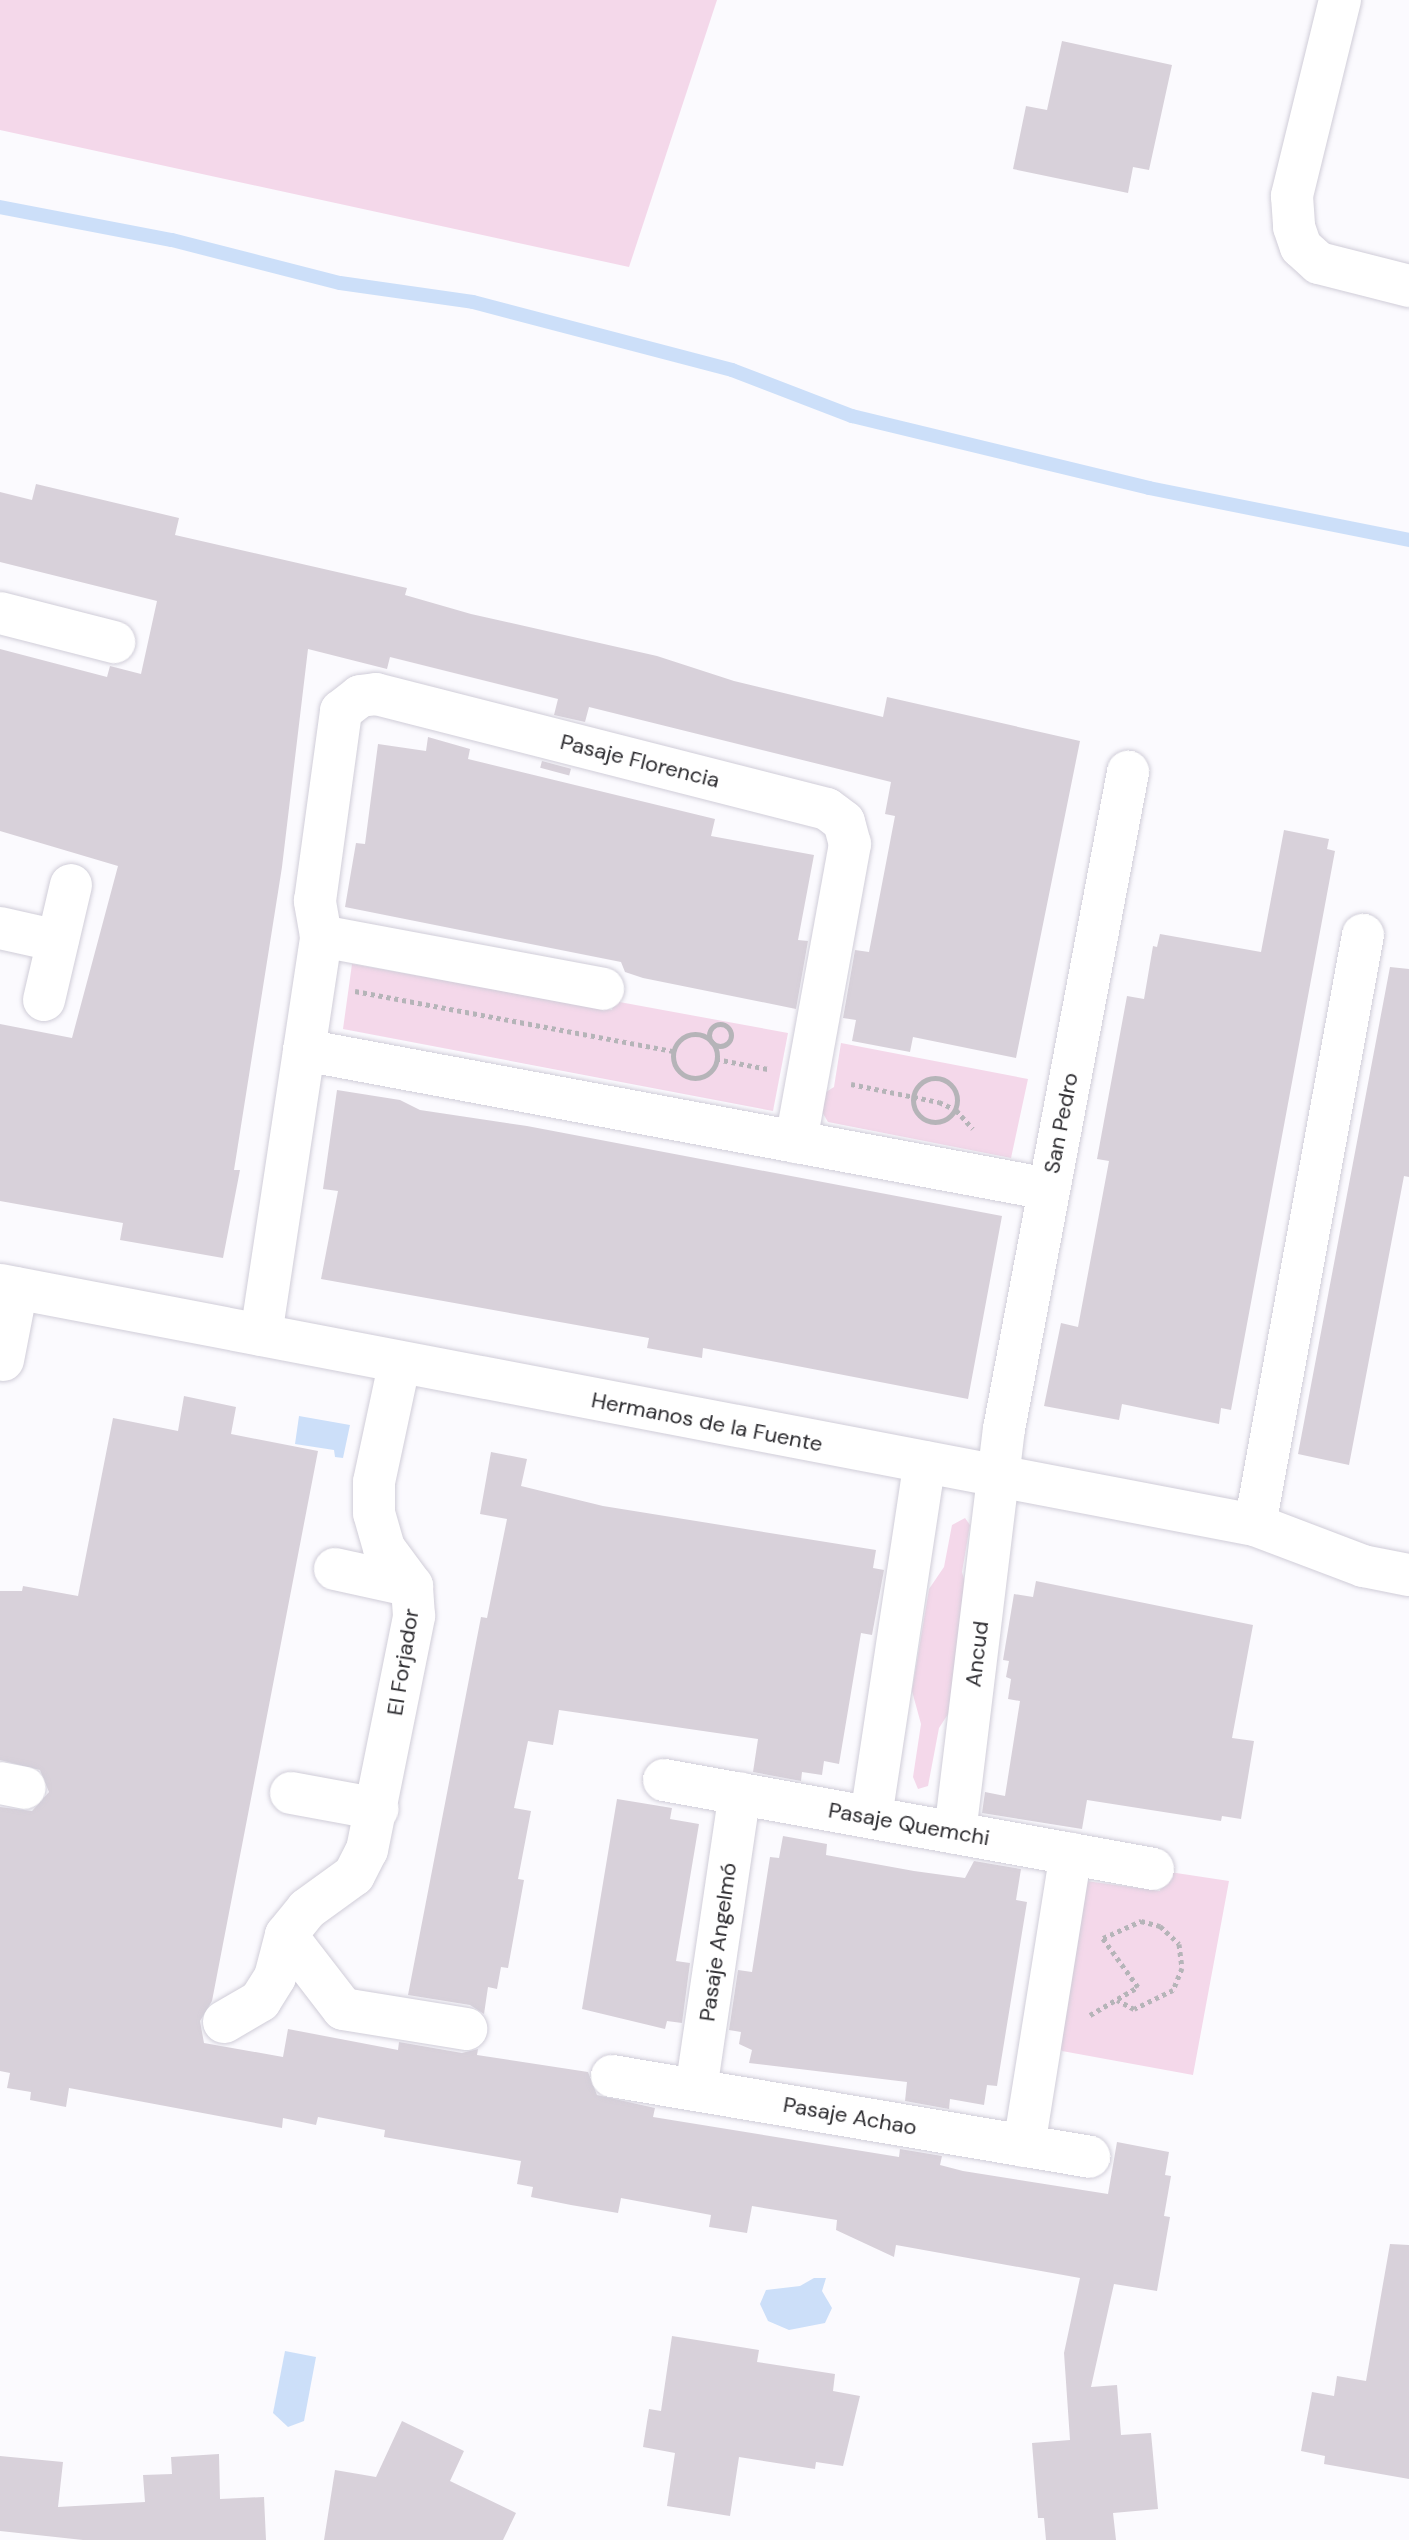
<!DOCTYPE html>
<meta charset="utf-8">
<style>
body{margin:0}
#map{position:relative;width:1409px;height:2540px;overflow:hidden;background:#fbfafe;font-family:"DM Sans",sans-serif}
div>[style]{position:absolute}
.green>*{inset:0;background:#f4d8ea}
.water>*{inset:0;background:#ccdff9}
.stream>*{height:14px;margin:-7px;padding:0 7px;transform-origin:7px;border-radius:7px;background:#ccdff9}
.building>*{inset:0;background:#d8d1da;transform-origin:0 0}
.path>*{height:5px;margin-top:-2.5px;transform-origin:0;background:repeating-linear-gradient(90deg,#b5b4b8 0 4px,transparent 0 8px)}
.path>.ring{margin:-2.5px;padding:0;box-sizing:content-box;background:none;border:5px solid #b5b4b8;border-radius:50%}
.roads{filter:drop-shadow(0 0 2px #d0cdd8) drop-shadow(0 0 2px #d0cdd8)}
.minor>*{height:42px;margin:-21px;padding:0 21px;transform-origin:21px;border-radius:21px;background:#fff}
span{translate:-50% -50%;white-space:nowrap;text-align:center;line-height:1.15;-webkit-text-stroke:7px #fff;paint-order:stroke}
.street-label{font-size:22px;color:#2c2b2f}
</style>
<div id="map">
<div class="green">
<i style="clip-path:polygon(0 0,717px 0,629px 267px,0 130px)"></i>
<i style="clip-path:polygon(352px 964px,612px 1010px,614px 1001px,788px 1033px,773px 1111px,343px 1029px)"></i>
<i style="clip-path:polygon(841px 1043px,1028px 1079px,1011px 1158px,828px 1122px,821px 1110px,826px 1092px,834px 1087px)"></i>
<i style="clip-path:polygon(965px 1518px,970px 1525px,962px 1572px,966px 1586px,952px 1708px,939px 1728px,928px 1786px,918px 1789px,913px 1777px,921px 1724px,912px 1691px,929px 1589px,944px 1567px,952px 1525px)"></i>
<i style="clip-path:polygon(1163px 1871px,1229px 1881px,1193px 2075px,1062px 2051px,1055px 2041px,1086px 1881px,1160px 1891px)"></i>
</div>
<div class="water">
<i style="clip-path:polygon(299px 1416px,350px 1425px,343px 1458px,335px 1457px,334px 1450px,295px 1444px)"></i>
<i style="clip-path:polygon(814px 2278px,826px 2278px,822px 2291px,832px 2308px,825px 2323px,789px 2330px,768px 2321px,760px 2304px,766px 2290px,800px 2286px)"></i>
<i style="clip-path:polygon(285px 2351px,316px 2357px,304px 2421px,288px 2427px,273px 2413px)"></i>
</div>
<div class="stream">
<i style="left:0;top:207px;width:175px;rotate:10.9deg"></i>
<i style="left:172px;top:240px;width:173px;rotate:14.4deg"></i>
<i style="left:340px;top:283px;width:134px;rotate:8.1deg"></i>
<i style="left:473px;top:302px;width:268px;rotate:14.7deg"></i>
<i style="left:732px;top:370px;width:129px;rotate:21deg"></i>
<i style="left:852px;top:416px;width:306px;rotate:13.6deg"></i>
<i style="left:1149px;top:488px;width:265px;rotate:11.3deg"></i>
</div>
<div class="building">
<i style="clip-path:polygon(1062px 41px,1172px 65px,1149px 170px,1133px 167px,1128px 193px,1013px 169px,1026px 106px,1047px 110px)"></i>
<i style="clip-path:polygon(36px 484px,179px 518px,175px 535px,407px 588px,405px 595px,471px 614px,657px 656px,734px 681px,883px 717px,887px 697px,1080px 741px,1016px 1058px,913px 1037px,910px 1052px,852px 1041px,856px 1020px,843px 1018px,855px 950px,869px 952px,895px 816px,885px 814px,891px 782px,589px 707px,585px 722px,554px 715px,558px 699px,390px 657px,387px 669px,308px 649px,282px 867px,234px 1170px,240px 1170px,223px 1258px,120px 1240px,123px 1223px,0 1201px,0 1024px,72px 1038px,118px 866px,0 831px,0 649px,107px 677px,110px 666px,141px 674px,157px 601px,0 562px,0 492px,32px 500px)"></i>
<i style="clip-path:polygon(428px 737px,470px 749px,468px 759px,715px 819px,711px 836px,814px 855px,798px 940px,808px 941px,796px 1009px,643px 978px,625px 972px,621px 962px,345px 907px,356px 843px,365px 844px,378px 744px,426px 751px)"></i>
<i style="left:542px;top:761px;width:30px;height:7px;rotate:15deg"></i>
<i style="clip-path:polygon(1284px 830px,1329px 839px,1327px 849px,1335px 851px,1231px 1410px,1221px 1408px,1219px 1424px,1122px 1404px,1119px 1420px,1044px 1406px,1061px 1323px,1078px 1327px,1109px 1161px,1097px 1159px,1127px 996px,1144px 999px,1153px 946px,1157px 947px,1160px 934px,1261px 952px)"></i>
<i style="clip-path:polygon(1390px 967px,1409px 969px,1409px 1177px,1404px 1176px,1349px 1465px,1298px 1454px)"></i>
<i style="clip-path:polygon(337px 1090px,400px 1100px,420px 1110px,527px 1126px,1002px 1216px,968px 1399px,703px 1348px,702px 1358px,647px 1348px,649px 1338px,321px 1279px,338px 1191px,323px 1189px)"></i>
<i style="clip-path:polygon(184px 1396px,236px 1407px,231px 1434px,318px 1451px,212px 2001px,200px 2021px,204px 2043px,283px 2057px,288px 2029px,398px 2050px,399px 2042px,462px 2053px,478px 2049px,477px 2055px,588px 2072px,597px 2095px,655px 2108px,653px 2117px,899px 2157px,900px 2149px,942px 2156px,940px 2165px,963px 2171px,1108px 2194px,1117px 2142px,1169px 2152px,1165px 2175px,1171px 2176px,1164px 2216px,1170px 2217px,1157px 2291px,1114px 2284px,1091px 2387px,1117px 2385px,1121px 2435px,1151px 2433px,1158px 2509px,1113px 2513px,1116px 2540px,1046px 2540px,1044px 2518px,1038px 2518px,1032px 2443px,1070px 2440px,1064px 2353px,1080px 2278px,896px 2245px,894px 2257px,836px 2230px,837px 2220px,752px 2206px,747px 2233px,709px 2227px,711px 2215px,621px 2198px,618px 2213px,571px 2205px,531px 2197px,533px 2187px,517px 2184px,521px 2161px,384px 2137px,385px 2130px,318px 2117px,316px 2125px,283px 2118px,282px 2128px,69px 2088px,66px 2107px,30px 2100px,31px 2092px,7px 2088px,10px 2073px,0 2071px,0 1807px,32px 1811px,49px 1792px,40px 1770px,0 1760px,0 1591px,22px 1591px,23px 1586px,78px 1596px,113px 1418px,178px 1431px)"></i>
<i style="clip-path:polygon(491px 1452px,527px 1459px,521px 1486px,603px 1506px,876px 1550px,873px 1568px,884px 1570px,872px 1635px,861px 1633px,839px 1764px,824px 1761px,822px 1775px,802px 1772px,801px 1781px,753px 1772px,758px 1739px,559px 1710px,553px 1745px,528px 1741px,514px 1808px,531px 1811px,518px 1879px,524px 1880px,508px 1968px,501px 1967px,497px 1989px,488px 1987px,484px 2014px,470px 2005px,408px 1995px,481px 1617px,487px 1618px,507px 1519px,480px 1514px)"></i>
<i style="clip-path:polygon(1036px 1581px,1253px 1625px,1232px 1738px,1254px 1741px,1241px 1819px,1222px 1816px,1221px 1821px,1087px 1800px,1082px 1829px,982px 1813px,985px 1792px,1005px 1796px,1020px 1701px,1008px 1699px,1011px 1679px,1006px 1677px,1009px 1661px,1003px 1660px,1014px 1594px,1033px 1597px)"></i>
<i style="clip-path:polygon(617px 1799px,672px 1808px,670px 1819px,699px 1824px,676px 1961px,690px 1963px,682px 2023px,667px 2021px,665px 2029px,582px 2009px)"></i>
<i style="clip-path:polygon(783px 1836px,827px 1844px,826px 1855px,914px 1871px,965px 1878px,974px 1861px,1021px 1869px,1016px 1900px,1027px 1902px,997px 2086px,987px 2085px,984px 2105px,950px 2099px,949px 2109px,905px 2101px,907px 2082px,749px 2063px,752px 2050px,739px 2044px,741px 2032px,729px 2030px,738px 1970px,752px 1972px,770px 1857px,779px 1858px)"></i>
<i style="clip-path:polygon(1390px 2244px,1409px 2245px,1409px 2479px,1324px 2464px,1325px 2456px,1301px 2451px,1312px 2392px,1334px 2396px,1337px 2376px,1366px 2381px)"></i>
<i style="clip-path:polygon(672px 2336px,759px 2350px,757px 2362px,835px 2374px,833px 2391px,860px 2396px,843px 2466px,816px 2462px,815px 2469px,739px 2457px,730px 2516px,667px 2506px,675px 2453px,643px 2447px,649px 2409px,661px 2411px)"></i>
<i style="clip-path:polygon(402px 2421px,464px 2451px,450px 2481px,516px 2513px,503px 2540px,324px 2540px,335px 2470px,376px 2477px)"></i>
<i style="clip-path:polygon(219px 2454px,220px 2499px,264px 2497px,266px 2540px,83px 2540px,0 2531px,0 2456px,63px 2462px,58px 2507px,145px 2502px,143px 2475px,172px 2474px,171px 2457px)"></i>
</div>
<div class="path">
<i style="left:355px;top:991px;width:324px;rotate:10.7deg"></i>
<i class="ring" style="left:709px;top:1024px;width:17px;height:17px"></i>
<i class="ring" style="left:673px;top:1034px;width:39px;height:39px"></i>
<i style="left:716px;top:1059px;width:53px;rotate:10.9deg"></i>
<i class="ring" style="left:913px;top:1078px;width:39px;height:39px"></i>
<i style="left:851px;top:1084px;width:90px;rotate:11.6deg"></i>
<i style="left:939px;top:1102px;width:19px;rotate:25deg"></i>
<i style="left:956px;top:1110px;width:25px;rotate:48deg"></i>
<i style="left:1103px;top:1938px;width:42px;rotate:-24.1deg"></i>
<i style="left:1141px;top:1921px;width:20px;rotate:15deg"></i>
<i style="left:1160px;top:1926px;width:26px;rotate:43deg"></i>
<i style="left:1179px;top:1944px;width:24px;rotate:83deg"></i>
<i style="left:1182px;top:1968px;width:24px;rotate:112deg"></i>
<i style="left:1173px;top:1990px;width:43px;rotate:154deg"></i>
<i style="left:1134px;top:2009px;width:19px;rotate:-152deg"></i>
<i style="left:1090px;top:2015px;width:56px;rotate:-30.3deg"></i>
<i style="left:1138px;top:1987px;width:62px;rotate:-125.8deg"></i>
</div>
<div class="roads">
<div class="minor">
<i style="left:1340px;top:0;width:202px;rotate:103.8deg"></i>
<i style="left:1292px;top:196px;width:31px;rotate:86deg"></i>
<i style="left:1294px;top:227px;width:21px;rotate:71deg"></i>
<i style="left:1301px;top:247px;width:24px;rotate:42deg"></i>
<i style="left:1319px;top:263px;width:93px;rotate:14.3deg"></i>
<i style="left:0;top:613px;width:118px;rotate:14.3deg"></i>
<i style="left:0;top:928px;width:59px;rotate:12.6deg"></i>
<i style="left:321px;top:936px;width:287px;rotate:10.6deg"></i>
<i style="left:44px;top:1000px;width:118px;rotate:-76.8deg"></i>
<i style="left:304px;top:1050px;width:757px;rotate:10.58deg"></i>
<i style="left:0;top:1285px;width:1278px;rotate:10.83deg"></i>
<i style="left:1255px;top:1525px;width:116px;rotate:20.8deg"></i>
<i style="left:1363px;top:1566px;width:47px;rotate:11.1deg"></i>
<i style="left:261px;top:1335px;width:403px;rotate:-81.4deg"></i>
<i style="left:321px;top:936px;width:36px;rotate:-100deg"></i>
<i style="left:315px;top:901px;width:192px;rotate:-82.2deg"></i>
<i style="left:341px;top:711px;width:24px;rotate:-38deg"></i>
<i style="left:360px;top:696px;width:16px;rotate:-7deg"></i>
<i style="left:376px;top:694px;width:465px;rotate:14.3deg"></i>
<i style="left:827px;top:809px;width:21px;rotate:37deg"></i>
<i style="left:844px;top:822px;width:23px;rotate:75deg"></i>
<i style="left:850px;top:844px;width:303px;rotate:100.3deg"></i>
<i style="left:3px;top:1360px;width:73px;rotate:-79deg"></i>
<i style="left:1255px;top:1525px;width:600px;rotate:-79.63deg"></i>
<i style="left:335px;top:1569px;width:79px;rotate:12.4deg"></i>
<i style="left:664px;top:1780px;width:497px;rotate:10.3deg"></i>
<i style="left:0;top:1783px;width:25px;rotate:11deg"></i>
<i style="left:291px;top:1793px;width:88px;rotate:10.4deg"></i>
<i style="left:871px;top:1817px;width:359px;rotate:-81.4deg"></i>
<i style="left:955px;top:1833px;width:407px;rotate:-83.1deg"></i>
<i style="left:1004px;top:1429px;width:669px;rotate:-79.31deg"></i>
<i style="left:286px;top:1935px;width:93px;rotate:52.4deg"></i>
<i style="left:343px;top:2009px;width:125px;rotate:9.2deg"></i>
<i style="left:224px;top:2022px;width:42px;rotate:-30.3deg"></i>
<i style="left:260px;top:2001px;width:28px;rotate:-58deg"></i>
<i style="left:275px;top:1977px;width:43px;rotate:-75.3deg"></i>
<i style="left:286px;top:1935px;width:33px;rotate:-51deg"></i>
<i style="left:307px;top:1909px;width:58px;rotate:-35.9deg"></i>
<i style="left:354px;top:1875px;width:28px;rotate:-63deg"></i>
<i style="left:367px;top:1850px;width:239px;rotate:-78.6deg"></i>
<i style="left:414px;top:1616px;width:30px;rotate:-94deg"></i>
<i style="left:412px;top:1586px;width:47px;rotate:-126.4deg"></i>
<i style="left:384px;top:1548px;width:36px;rotate:-106deg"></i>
<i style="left:374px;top:1513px;width:31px;rotate:-90deg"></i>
<i style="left:374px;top:1482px;width:120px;rotate:-77.9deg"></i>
<i style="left:612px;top:2076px;width:484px;rotate:9.6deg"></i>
<i style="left:696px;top:2090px;width:300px;rotate:-81.6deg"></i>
<i style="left:1024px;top:2146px;width:296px;rotate:-80.9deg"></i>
</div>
</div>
<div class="street-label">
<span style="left:640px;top:761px;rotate:14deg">Pasaje Florencia</span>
<span style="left:1061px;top:1123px;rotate:-79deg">San Pedro</span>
<span style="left:707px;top:1422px;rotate:11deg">Hermanos de la Fuente</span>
<span style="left:977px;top:1654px;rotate:-83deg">Ancud</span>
<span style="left:403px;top:1662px;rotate:-81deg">El Forjador</span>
<span style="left:909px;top:1824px;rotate:10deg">Pasaje Quemchi</span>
<span style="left:718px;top:1942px;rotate:-82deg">Pasaje Angelmó</span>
<span style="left:850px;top:2116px;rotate:10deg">Pasaje Achao</span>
</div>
</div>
